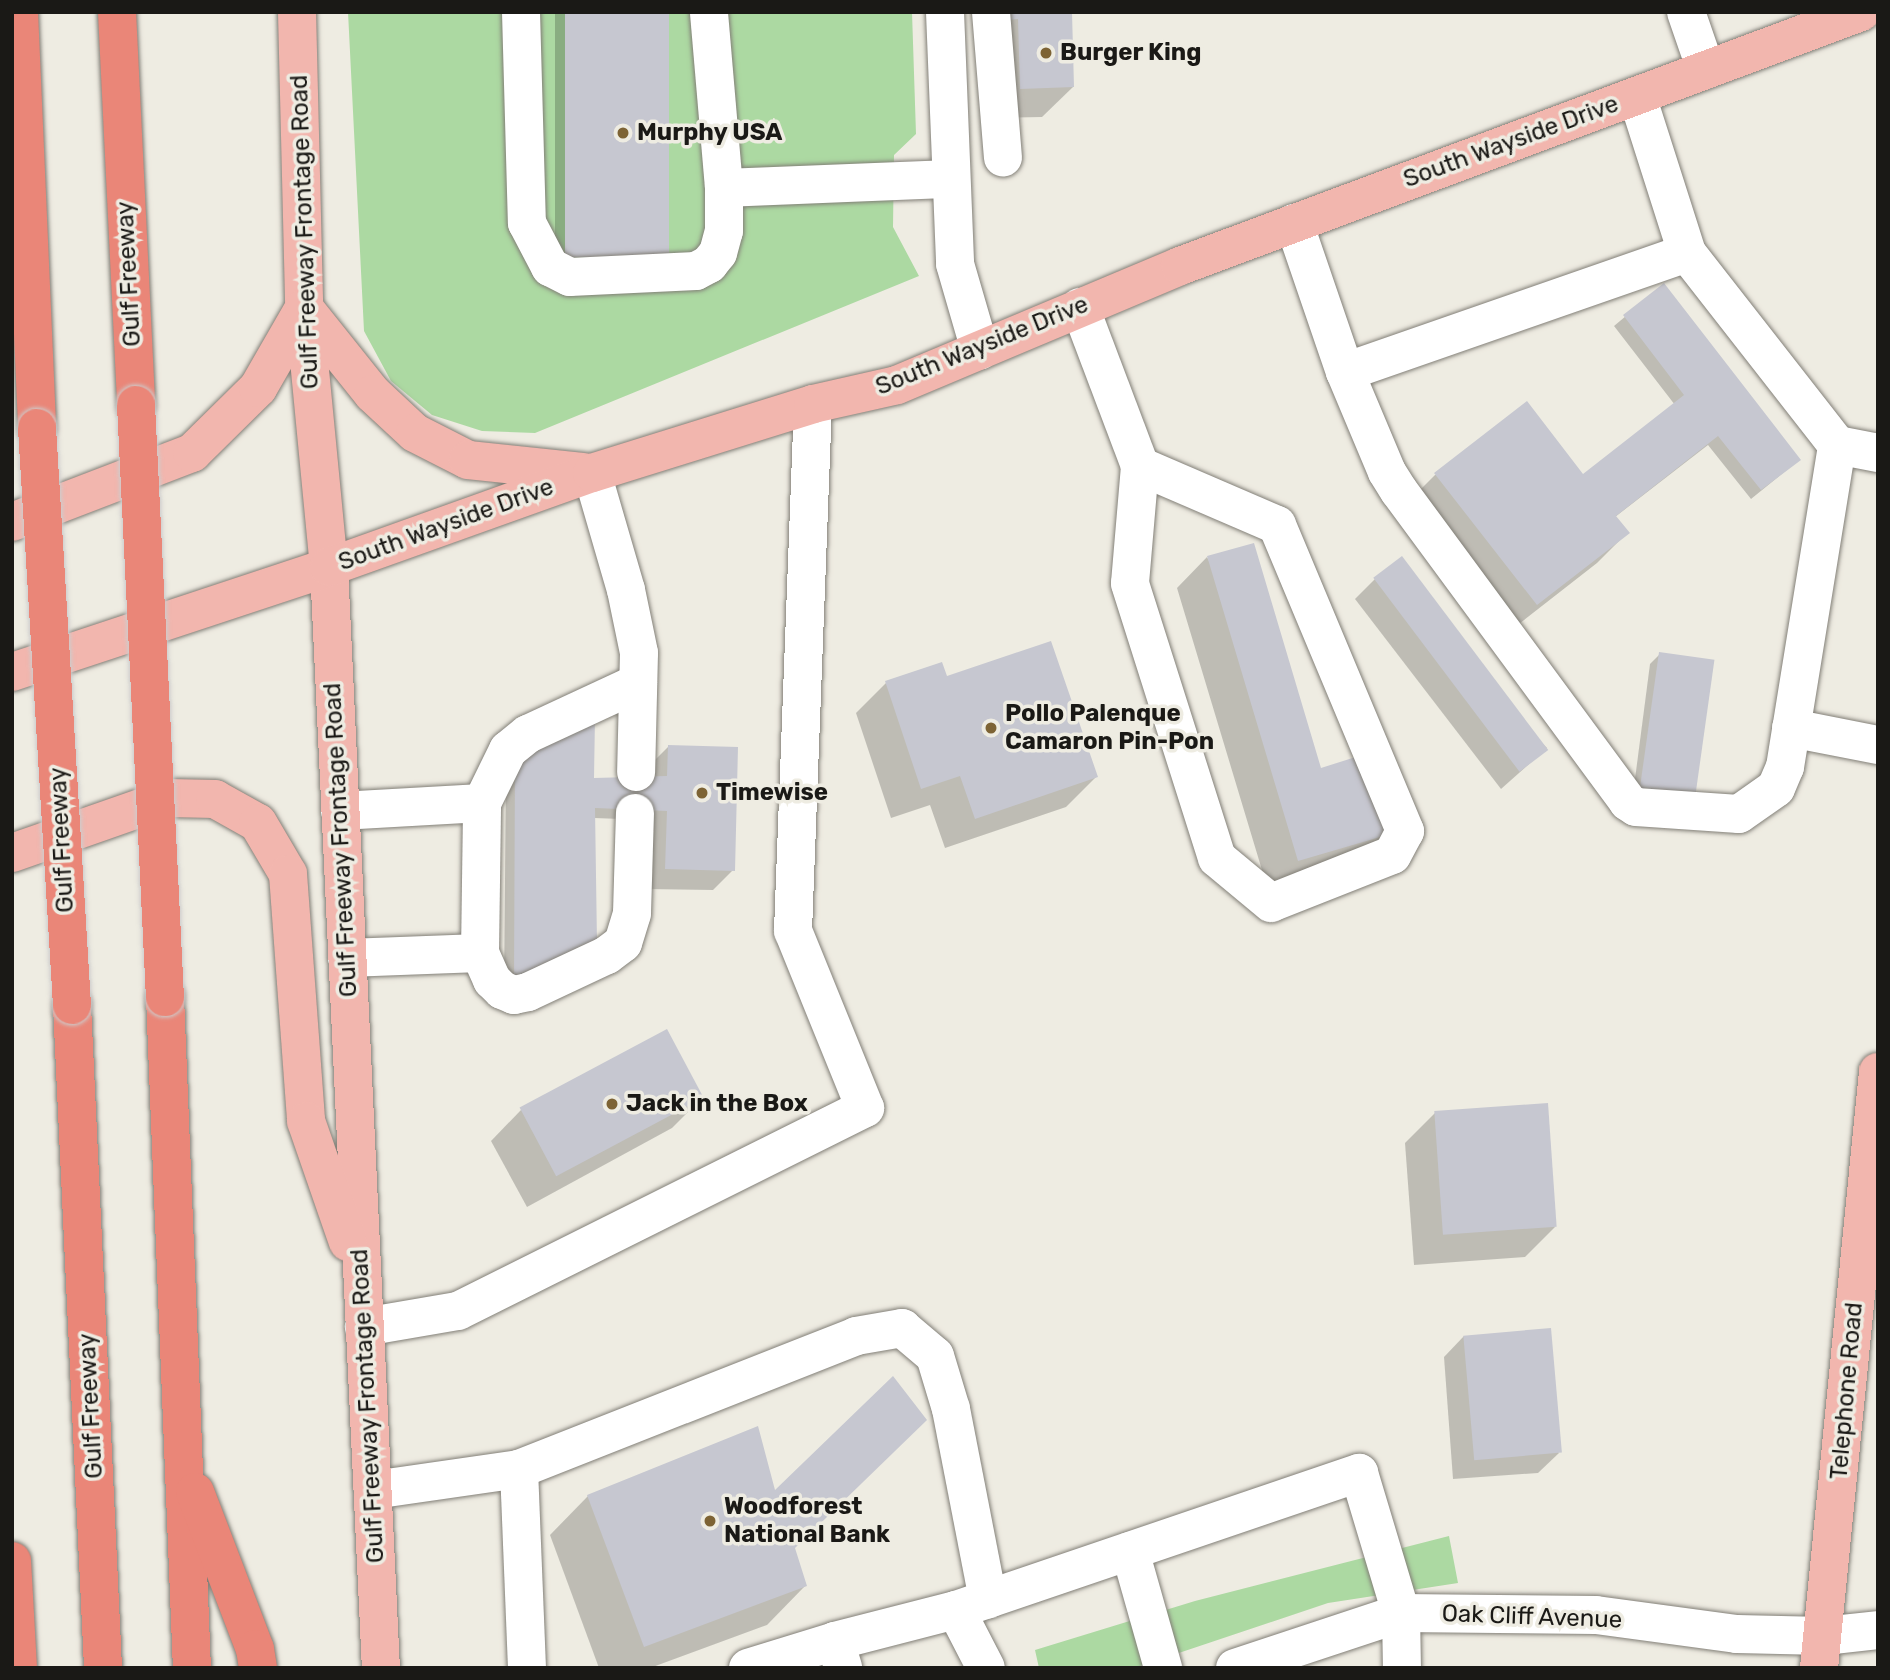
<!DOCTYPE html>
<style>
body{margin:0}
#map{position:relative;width:1890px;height:1680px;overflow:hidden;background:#eeece2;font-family:Rubik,sans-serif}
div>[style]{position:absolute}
.green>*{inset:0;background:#acd9a2}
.shadow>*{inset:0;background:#0003;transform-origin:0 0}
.building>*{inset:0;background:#c6c7d0;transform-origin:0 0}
.roads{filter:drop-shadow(0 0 2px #827f77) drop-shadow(0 0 2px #827f77)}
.minor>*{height:38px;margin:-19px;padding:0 19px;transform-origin:19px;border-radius:19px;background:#fff}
.major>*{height:38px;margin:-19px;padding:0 19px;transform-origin:19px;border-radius:19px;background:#f2b6ae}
.highway>*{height:38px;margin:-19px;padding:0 19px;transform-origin:19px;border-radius:19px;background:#ea8678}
.bridges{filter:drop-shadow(0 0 2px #cdcccc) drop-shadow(0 0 2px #cdcccc)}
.highway-bridge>*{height:38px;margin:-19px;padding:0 19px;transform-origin:19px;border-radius:19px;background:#ea8678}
.dots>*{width:19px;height:19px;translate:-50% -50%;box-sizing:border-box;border:4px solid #eeece2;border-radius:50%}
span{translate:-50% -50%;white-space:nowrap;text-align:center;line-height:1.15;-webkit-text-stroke:7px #eeece2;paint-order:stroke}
.poi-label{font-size:24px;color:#1a1916;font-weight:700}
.left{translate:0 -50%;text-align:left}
.street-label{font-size:24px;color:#1a1916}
.frame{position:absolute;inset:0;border:14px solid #1a1916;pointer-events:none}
</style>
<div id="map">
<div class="green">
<i style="clip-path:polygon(348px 12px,912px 12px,916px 134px,894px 155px,893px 227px,919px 276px,535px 433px,482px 431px,432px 415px,391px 381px,364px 331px)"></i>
<i style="clip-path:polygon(1449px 1536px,1458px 1583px,1328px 1603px,1134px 1668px,1039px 1668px,1035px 1650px,1195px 1601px)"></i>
</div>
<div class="shadow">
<i style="left:555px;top:12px;width:112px;height:254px"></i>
<i style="clip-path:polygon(977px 12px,1070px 12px,1073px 87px,1042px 117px,990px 118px)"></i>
<i style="clip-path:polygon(1663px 285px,1799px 460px,1751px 499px,1708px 445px,1615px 517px,1627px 533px,1597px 563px,1506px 634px,1405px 505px,1435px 475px,1584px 476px,1675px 405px,1614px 326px)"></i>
<i style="clip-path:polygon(1207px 557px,1320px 770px,1385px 835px,1355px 865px,1268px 890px,1177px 588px)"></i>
<i style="clip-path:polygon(1375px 579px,1547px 748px,1501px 789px,1355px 599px)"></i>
<i style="clip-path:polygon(1660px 654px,1685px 809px,1632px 802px,1650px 664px)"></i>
<i style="clip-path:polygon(886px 683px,1096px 777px,1066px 807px,945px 848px,930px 805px,891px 818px,856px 713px)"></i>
<i style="clip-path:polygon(669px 746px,733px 870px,713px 890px,645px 889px,647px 820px,594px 818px,596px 942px,504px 990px,506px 771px,592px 780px,648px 778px,648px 767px)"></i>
<i style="clip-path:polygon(702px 1098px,672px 1128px,527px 1207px,491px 1141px,521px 1110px)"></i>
<i style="clip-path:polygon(1435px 1113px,1555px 1227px,1525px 1257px,1414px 1265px,1405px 1143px)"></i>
<i style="clip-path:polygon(1464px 1336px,1559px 1453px,1538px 1473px,1453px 1479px,1444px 1357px)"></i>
<i style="clip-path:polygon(774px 1493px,805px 1586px,767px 1625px,650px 1668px,599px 1668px,550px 1535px,588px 1496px)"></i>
</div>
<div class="building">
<i style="left:565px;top:12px;width:104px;height:245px"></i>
<i style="clip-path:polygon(1007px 12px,1072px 12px,1074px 87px,1020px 89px,1018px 19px,1007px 20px)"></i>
<i style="clip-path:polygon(1664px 283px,1801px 460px,1761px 490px,1718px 436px,1616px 516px,1630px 533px,1537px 605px,1434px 473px,1527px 401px,1583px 474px,1684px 395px,1623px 315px)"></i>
<i style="clip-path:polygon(1254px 543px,1321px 768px,1362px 755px,1387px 835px,1298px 861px,1207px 556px)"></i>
<i style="left:1402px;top:556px;width:243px;height:36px;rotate:53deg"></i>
<i style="clip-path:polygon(1051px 641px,1098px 777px,975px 819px,960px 776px,921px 789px,885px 681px,942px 662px,947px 676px)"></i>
<i style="left:1659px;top:652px;width:56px;height:142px;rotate:8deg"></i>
<i style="clip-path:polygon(595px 718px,594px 778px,667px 776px,668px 745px,738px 747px,735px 871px,665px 869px,667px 811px,595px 808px,597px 943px,514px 982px,515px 760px)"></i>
<i style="left:667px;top:1029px;width:78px;height:167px;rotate:62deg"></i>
<i style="left:1548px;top:1103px;width:124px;height:114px;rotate:86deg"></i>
<i style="left:1551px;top:1328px;width:125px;height:88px;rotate:85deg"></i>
<i style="clip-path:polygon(893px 1376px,927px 1420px,795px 1548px,807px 1586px,644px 1647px,587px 1495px,758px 1426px,775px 1490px)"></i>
</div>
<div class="roads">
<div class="minor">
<i style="left:521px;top:12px;width:211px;rotate:88.4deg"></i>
<i style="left:527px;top:223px;width:50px;rotate:62.4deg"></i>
<i style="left:550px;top:267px;width:22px;rotate:27deg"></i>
<i style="left:570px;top:277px;width:126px;rotate:-2.7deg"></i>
<i style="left:696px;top:271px;width:15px;rotate:-28deg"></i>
<i style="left:709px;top:264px;width:14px;rotate:-51deg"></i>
<i style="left:718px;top:253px;width:23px;rotate:-75deg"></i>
<i style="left:724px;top:231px;width:43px;rotate:-90deg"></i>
<i style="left:724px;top:188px;width:177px;rotate:-94.9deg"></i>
<i style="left:945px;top:12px;width:252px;rotate:87.7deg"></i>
<i style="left:955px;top:264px;width:90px;rotate:73.8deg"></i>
<i style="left:991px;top:12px;width:146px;rotate:85.3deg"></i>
<i style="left:1686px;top:12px;width:61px;rotate:71deg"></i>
<i style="left:1637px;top:96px;width:165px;rotate:72.3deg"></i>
<i style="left:1687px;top:253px;width:244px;rotate:52deg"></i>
<i style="left:1837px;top:445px;width:42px;rotate:11deg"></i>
<i style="left:724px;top:188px;width:227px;rotate:-2.3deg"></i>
<i style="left:1294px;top:223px;width:157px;rotate:71.1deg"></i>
<i style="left:1345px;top:372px;width:362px;rotate:-19.2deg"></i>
<i style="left:1080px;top:307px;width:170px;rotate:69.3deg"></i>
<i style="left:1140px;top:466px;width:149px;rotate:23.3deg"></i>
<i style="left:1277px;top:525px;width:332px;rotate:67.3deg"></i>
<i style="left:1405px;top:831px;width:27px;rotate:118deg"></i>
<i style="left:1392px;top:855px;width:130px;rotate:158.4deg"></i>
<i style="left:1271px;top:903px;width:70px;rotate:-140.2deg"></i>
<i style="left:1217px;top:858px;width:288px;rotate:-107.6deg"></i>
<i style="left:1130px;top:583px;width:117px;rotate:-85.1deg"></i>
<i style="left:1345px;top:372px;width:108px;rotate:67.2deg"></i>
<i style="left:1387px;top:472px;width:22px;rotate:58deg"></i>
<i style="left:1399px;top:491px;width:386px;rotate:53.6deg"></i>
<i style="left:1628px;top:802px;width:9px;rotate:32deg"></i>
<i style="left:1636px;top:807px;width:103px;rotate:3.9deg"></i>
<i style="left:1739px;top:814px;width:45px;rotate:-35.1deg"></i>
<i style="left:1776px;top:788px;width:23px;rotate:-67deg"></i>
<i style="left:1785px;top:767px;width:326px;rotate:-80.8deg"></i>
<i style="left:592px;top:473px;width:122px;rotate:73.8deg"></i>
<i style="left:626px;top:590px;width:64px;rotate:78.3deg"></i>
<i style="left:639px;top:653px;width:119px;rotate:91.4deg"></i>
<i style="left:1791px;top:728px;width:89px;rotate:11.1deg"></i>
<i style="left:340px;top:811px;width:142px;rotate:-3.2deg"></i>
<i style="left:482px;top:803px;width:59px;rotate:-63.9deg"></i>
<i style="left:508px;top:750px;width:26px;rotate:-39deg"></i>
<i style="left:528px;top:734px;width:121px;rotate:-24.9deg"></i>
<i style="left:480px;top:953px;width:150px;rotate:-89.2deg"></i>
<i style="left:347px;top:958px;width:133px;rotate:-2.2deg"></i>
<i style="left:480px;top:953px;width:30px;rotate:66deg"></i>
<i style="left:492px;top:980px;width:14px;rotate:45deg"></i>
<i style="left:502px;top:990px;width:13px;rotate:23deg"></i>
<i style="left:514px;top:995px;width:14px;rotate:-12deg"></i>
<i style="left:528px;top:992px;width:87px;rotate:-25.1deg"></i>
<i style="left:607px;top:955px;width:20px;rotate:-37deg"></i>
<i style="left:623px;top:943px;width:31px;rotate:-73deg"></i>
<i style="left:632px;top:913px;width:100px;rotate:-88.3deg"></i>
<i style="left:364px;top:1327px;width:95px;rotate:-9.7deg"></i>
<i style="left:458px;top:1311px;width:455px;rotate:-26.5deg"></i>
<i style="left:865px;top:1108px;width:191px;rotate:-112.1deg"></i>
<i style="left:793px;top:931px;width:527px;rotate:-87.83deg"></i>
<i style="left:519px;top:1469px;width:362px;rotate:-21.5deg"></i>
<i style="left:856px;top:1336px;width:47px;rotate:-9.9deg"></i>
<i style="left:902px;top:1328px;width:43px;rotate:40.3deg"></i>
<i style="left:935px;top:1356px;width:55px;rotate:73.2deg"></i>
<i style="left:951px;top:1409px;width:194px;rotate:79deg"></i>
<i style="left:373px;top:1490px;width:148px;rotate:-8.2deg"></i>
<i style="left:519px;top:1469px;width:199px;rotate:87.7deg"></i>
<i style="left:1130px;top:1551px;width:122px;rotate:74.2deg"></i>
<i style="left:956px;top:1610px;width:426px;rotate:-18.8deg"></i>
<i style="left:1359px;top:1473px;width:146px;rotate:73.3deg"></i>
<i style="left:1401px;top:1613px;width:55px;rotate:89deg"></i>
<i style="left:835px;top:1641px;width:125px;rotate:-14.4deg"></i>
<i style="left:956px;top:1610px;width:65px;rotate:62.7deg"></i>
<i style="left:748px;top:1668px;width:91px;rotate:-17.2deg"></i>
<i style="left:835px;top:1641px;width:28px;rotate:73deg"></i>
<i style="left:1235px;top:1668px;width:175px;rotate:-18.3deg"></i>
<i style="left:1401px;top:1613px;width:195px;rotate:0.6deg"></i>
<i style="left:1596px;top:1615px;width:142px;rotate:7.7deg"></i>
<i style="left:1737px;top:1634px;width:87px;rotate:1.3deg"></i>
<i style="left:1824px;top:1636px;width:54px;rotate:-6.3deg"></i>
</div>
<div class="major">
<i style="left:297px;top:12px;width:296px;rotate:88.6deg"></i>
<i style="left:304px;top:308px;width:260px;rotate:84.5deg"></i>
<i style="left:329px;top:567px;width:1102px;rotate:87.3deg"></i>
<i style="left:12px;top:522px;width:193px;rotate:-21deg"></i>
<i style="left:192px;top:453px;width:93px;rotate:-44.6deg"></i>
<i style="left:258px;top:388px;width:92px;rotate:-60.1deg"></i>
<i style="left:304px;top:308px;width:110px;rotate:51.3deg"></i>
<i style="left:373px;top:394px;width:57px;rotate:42.9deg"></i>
<i style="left:415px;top:433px;width:59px;rotate:27deg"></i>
<i style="left:468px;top:460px;width:115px;rotate:6deg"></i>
<i style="left:12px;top:672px;width:334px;rotate:-18.3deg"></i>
<i style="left:329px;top:567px;width:279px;rotate:-19.7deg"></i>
<i style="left:592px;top:473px;width:232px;rotate:-17.3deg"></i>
<i style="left:813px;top:404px;width:86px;rotate:-12.7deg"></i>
<i style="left:897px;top:385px;width:307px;rotate:-22.8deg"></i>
<i style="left:1180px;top:266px;width:727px;rotate:-20.45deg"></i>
<i style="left:12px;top:853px;width:166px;rotate:-19.3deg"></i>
<i style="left:169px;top:798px;width:46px;rotate:1.2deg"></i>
<i style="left:215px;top:799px;width:49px;rotate:29.2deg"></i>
<i style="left:258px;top:823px;width:59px;rotate:59.5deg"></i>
<i style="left:288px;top:874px;width:248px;rotate:85.8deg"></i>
<i style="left:306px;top:1121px;width:128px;rotate:70.9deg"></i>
<i style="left:1819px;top:1668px;width:599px;rotate:-84.35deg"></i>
</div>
<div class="highway">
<i style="left:19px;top:12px;width:416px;rotate:87.5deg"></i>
<i style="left:117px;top:12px;width:393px;rotate:87.2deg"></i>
<i style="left:165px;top:997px;width:672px;rotate:87.7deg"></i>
<i style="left:72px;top:1005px;width:664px;rotate:87.32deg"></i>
<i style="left:195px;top:1492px;width:168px;rotate:69.1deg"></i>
<i style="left:255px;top:1649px;width:19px;rotate:81deg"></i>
<i style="left:12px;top:1561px;width:107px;rotate:86.8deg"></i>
</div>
</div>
<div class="bridges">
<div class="highway-bridge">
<i style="left:136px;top:405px;width:593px;rotate:87.2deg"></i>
<i style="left:37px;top:428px;width:578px;rotate:86.53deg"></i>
</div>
</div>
<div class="dots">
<i style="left:1046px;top:53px;background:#7d6334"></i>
<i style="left:623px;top:133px;background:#7d6334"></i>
<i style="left:991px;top:728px;background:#7d6334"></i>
<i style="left:702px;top:793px;background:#7d6334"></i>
<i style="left:612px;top:1104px;background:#7d6334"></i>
<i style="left:710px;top:1521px;background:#7d6334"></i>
</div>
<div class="poi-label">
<span class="left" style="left:1060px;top:53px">Burger King</span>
<span class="left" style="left:637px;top:133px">Murphy USA</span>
<span class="left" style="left:1005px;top:728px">Pollo Palenque<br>Camaron Pin-Pon</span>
<span class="left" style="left:716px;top:793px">Timewise</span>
<span class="left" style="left:626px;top:1104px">Jack in the Box</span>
<span class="left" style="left:724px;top:1521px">Woodforest<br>National Bank</span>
</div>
<div class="street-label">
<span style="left:1511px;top:142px;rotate:-20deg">South Wayside Drive</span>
<span style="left:305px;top:232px;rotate:-92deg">Gulf Freeway Frontage Road</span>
<span style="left:129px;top:274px;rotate:-93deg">Gulf Freeway</span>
<span style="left:982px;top:346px;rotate:-22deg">South Wayside Drive</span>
<span style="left:446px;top:525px;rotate:-20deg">South Wayside Drive</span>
<span style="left:62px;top:840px;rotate:-93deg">Gulf Freeway</span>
<span style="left:341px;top:840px;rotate:-93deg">Gulf Freeway Frontage Road</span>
<span style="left:1847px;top:1391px;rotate:-85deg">Telephone Road</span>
<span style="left:91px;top:1406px;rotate:-93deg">Gulf Freeway</span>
<span style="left:368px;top:1406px;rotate:-93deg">Gulf Freeway Frontage Road</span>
<span style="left:1532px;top:1617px;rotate:2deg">Oak Cliff Avenue</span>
</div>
<div class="frame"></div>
</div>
